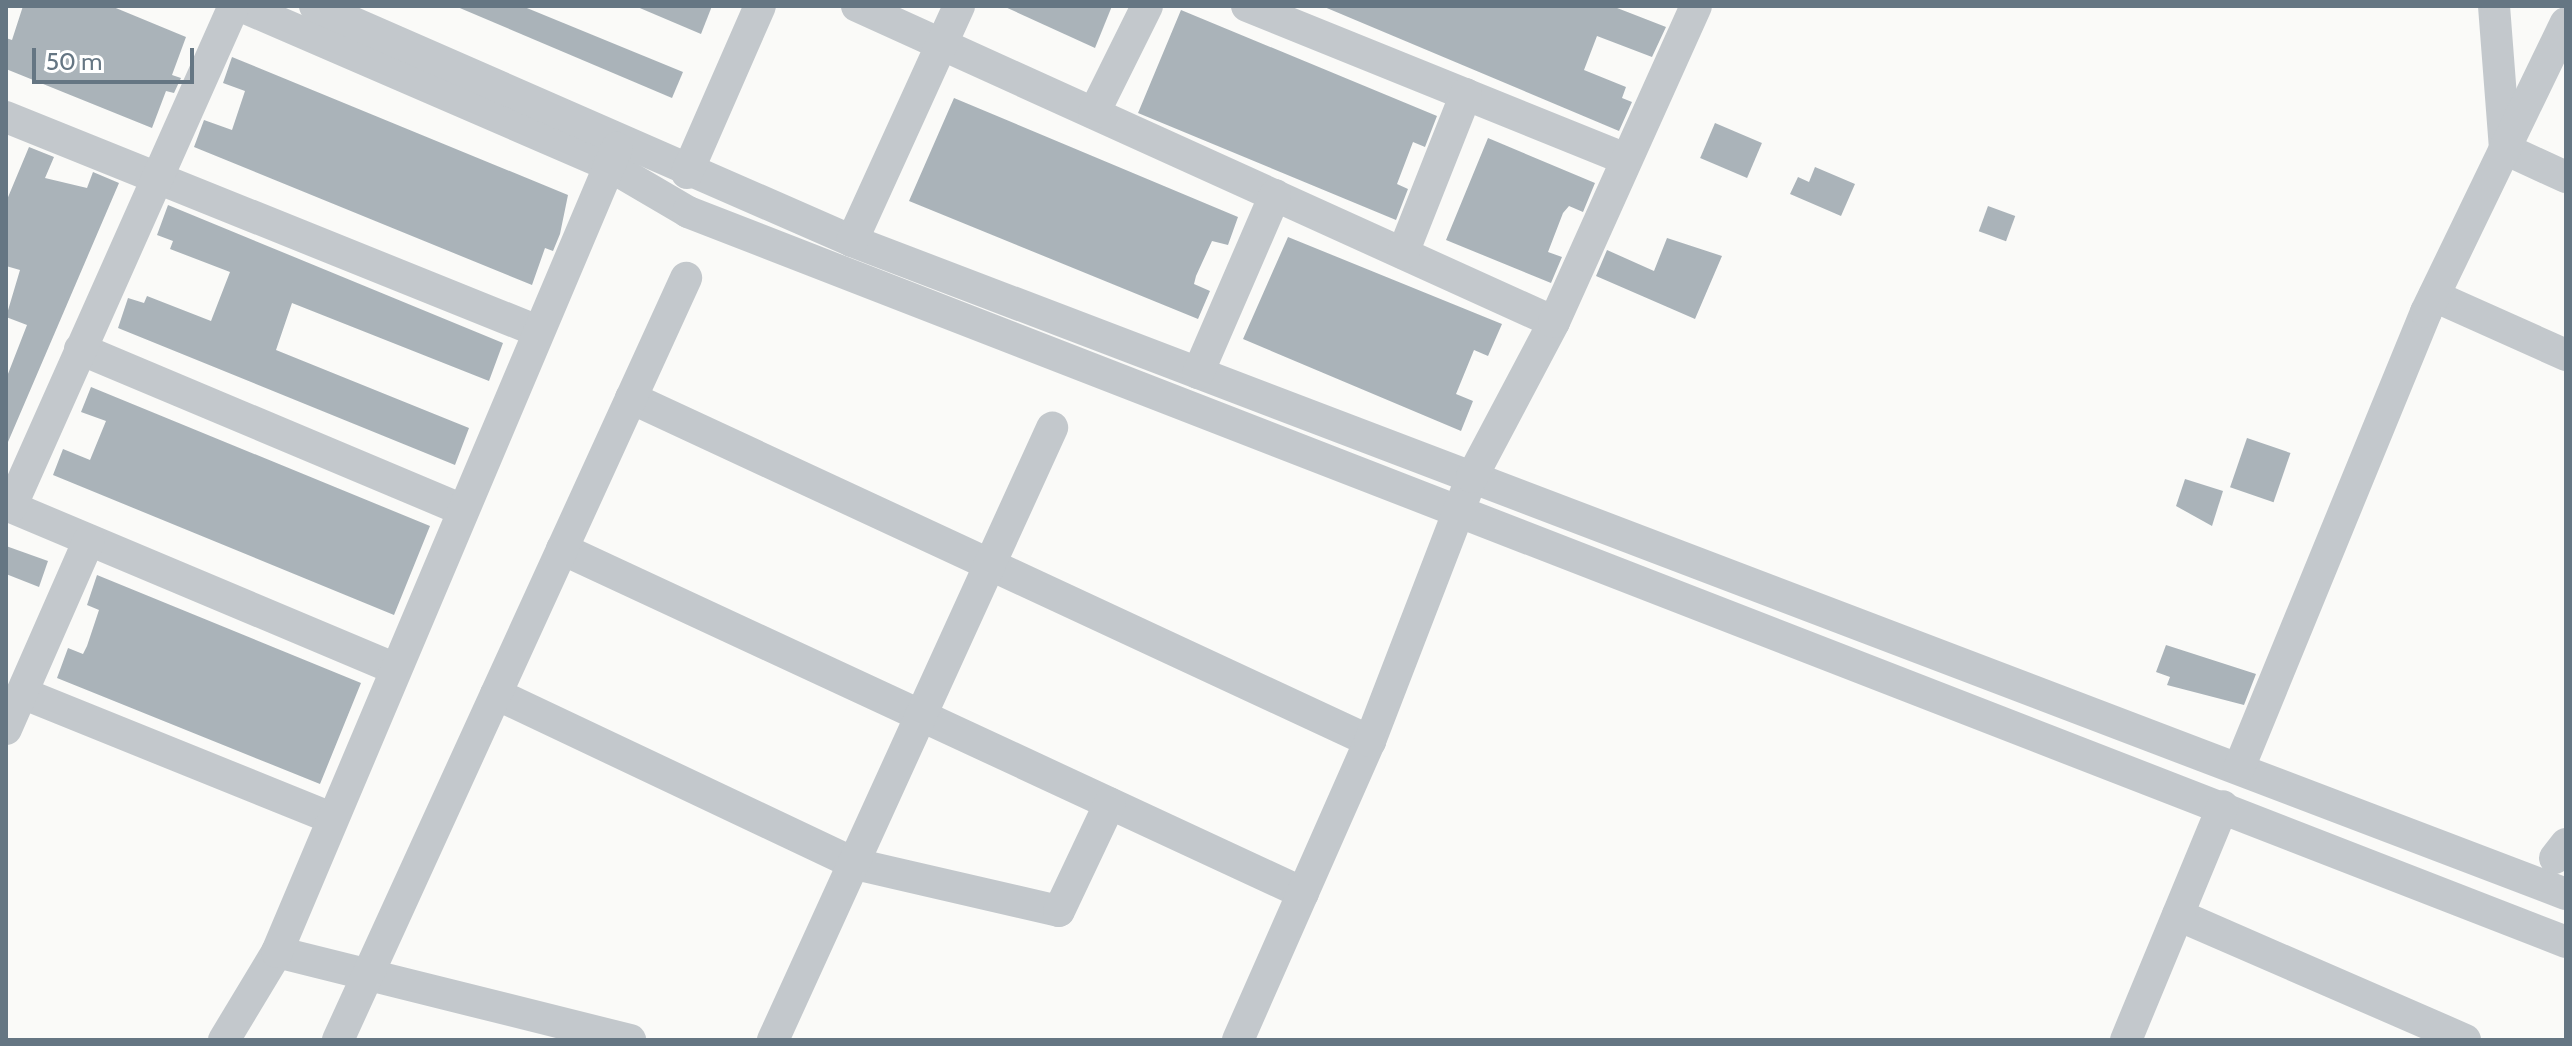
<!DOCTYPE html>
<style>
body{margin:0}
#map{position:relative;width:2572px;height:1046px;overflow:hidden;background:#fafaf8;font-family:Cabin,sans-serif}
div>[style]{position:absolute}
.building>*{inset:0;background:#aab3b9;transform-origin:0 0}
.minor>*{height:32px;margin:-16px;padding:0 16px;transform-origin:16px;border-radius:16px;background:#c3c8cc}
span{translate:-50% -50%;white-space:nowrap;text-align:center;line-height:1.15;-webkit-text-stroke:8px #fff;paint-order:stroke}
.frame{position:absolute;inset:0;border:8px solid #657683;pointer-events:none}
.scale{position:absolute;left:32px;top:48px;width:162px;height:36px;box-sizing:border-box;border:4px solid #657683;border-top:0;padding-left:10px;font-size:24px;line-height:28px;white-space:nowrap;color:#657683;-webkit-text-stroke:6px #fff;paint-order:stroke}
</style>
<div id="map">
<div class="building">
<i style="clip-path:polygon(23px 6px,111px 6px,186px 37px,172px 75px,181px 78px,174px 93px,166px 91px,152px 128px,6px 69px,6px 38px,12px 40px)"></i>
<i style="clip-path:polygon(455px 6px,522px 6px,683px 72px,672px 98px)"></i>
<i style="clip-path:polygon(635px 6px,712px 6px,701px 34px)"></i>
<i style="clip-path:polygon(1003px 6px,1112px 6px,1095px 48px)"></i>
<i style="clip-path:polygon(1322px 6px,1612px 6px,1666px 27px,1652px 57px,1597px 36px,1584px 70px,1626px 87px,1622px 98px,1632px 102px,1619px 131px)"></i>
<i style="clip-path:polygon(1181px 10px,1437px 116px,1425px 147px,1413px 142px,1397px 184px,1408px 189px,1396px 220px,1138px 113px)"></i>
<i style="clip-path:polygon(232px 57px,568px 195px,560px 234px,553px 251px,545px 248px,532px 285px,194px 147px,204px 120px,232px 130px,245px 91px,223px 83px)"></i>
<i style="clip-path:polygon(954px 98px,1238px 217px,1228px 245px,1212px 241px,1196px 276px,1194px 284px,1210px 291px,1198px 319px,909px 201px)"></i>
<i style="left:1715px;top:123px;width:51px;height:38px;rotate:23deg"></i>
<i style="clip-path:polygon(1488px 138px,1595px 183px,1583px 212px,1569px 206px,1563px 213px,1548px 252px,1562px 257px,1551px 283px,1446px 240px)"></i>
<i style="clip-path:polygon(29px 147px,54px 157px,45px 178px,87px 188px,93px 172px,119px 183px,8px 442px,6px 379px,27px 325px,6px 317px,20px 270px,6px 266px,6px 202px)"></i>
<i style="clip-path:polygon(1815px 167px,1855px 184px,1841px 216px,1790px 194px,1798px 177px,1809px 182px)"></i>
<i style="clip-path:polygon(168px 205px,503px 343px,489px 381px,292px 303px,276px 350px,469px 428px,455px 465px,118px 328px,128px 298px,144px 303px,147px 296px,211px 321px,230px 272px,170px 249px,173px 241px,157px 235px)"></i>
<i style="left:1988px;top:206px;width:29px;height:27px;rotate:20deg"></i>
<i style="clip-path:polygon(1288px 237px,1502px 324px,1488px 356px,1474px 350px,1456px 394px,1473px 401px,1461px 431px,1243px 339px)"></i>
<i style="clip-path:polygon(1667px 238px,1722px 256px,1695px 319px,1596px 276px,1607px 250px,1654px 271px)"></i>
<i style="clip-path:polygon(91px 387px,430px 526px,394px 615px,53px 475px,63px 449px,90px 460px,106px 421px,81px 412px)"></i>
<i style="left:2247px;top:438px;width:46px;height:52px;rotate:19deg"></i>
<i style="clip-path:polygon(2185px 479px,2223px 491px,2212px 526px,2176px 506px)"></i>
<i style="clip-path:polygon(6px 546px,48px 561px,39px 587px,6px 574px)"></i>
<i style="clip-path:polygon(97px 575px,361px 683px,320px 784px,57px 678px,68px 648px,83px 654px,87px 646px,99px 610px,87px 605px)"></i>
<i style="clip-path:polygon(2166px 645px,2256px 674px,2244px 705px,2167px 685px,2170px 677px,2156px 672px)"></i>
</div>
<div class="minor">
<i style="left:241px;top:6px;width:400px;rotate:23.4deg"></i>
<i style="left:608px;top:165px;width:93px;rotate:30.4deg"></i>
<i style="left:688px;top:212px;width:2015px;rotate:21.24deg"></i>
<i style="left:315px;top:6px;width:586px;rotate:23.63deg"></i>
<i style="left:852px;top:241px;width:1834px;rotate:20.86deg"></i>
<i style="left:857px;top:6px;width:765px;rotate:24.39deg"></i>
<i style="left:1247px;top:6px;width:408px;rotate:22deg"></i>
<i style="left:2494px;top:6px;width:143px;rotate:85.6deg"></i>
<i style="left:2505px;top:149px;width:67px;rotate:24.7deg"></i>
<i style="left:1094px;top:113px;width:119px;rotate:-63.6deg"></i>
<i style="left:6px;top:117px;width:570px;rotate:21.93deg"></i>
<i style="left:687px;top:173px;width:182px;rotate:-66.4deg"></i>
<i style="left:852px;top:241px;width:258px;rotate:-65.5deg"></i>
<i style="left:1403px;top:253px;width:171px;rotate:-68.4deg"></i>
<i style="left:2434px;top:296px;width:145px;rotate:24.1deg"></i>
<i style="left:80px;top:349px;width:412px;rotate:22.8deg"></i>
<i style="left:1198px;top:373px;width:194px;rotate:-66.6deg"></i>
<i style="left:631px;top:398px;width:815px;rotate:24.9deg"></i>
<i style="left:6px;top:505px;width:421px;rotate:22.8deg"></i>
<i style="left:11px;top:507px;width:548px;rotate:-66.01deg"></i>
<i style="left:562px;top:549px;width:817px;rotate:24.9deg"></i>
<i style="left:22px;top:693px;width:333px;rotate:22deg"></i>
<i style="left:496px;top:694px;width:397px;rotate:25.3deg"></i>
<i style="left:855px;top:864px;width:209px;rotate:13deg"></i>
<i style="left:1059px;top:911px;width:119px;rotate:-64.7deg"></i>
<i style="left:6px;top:729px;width:206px;rotate:-66.3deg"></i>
<i style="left:2239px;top:768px;width:493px;rotate:-67.7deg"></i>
<i style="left:2426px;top:312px;width:321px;rotate:-64.2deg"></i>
<i style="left:2555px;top:858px;width:18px;rotate:-52deg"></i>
<i style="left:2178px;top:915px;width:313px;rotate:23.5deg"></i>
<i style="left:277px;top:952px;width:364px;rotate:14deg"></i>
<i style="left:224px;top:1040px;width:103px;rotate:-58.9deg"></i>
<i style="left:277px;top:952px;width:873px;rotate:-67.08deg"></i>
<i style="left:338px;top:1040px;width:838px;rotate:-65.45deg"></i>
<i style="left:773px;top:1040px;width:673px;rotate:-65.49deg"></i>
<i style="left:1238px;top:1040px;width:327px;rotate:-66.2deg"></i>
<i style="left:1370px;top:741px;width:283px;rotate:-68.9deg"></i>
<i style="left:1472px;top:477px;width:175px;rotate:-62.1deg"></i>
<i style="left:1554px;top:322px;width:346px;rotate:-65.8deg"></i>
<i style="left:2126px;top:1040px;width:253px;rotate:-67.5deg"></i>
</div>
<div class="frame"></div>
<div class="scale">50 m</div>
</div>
